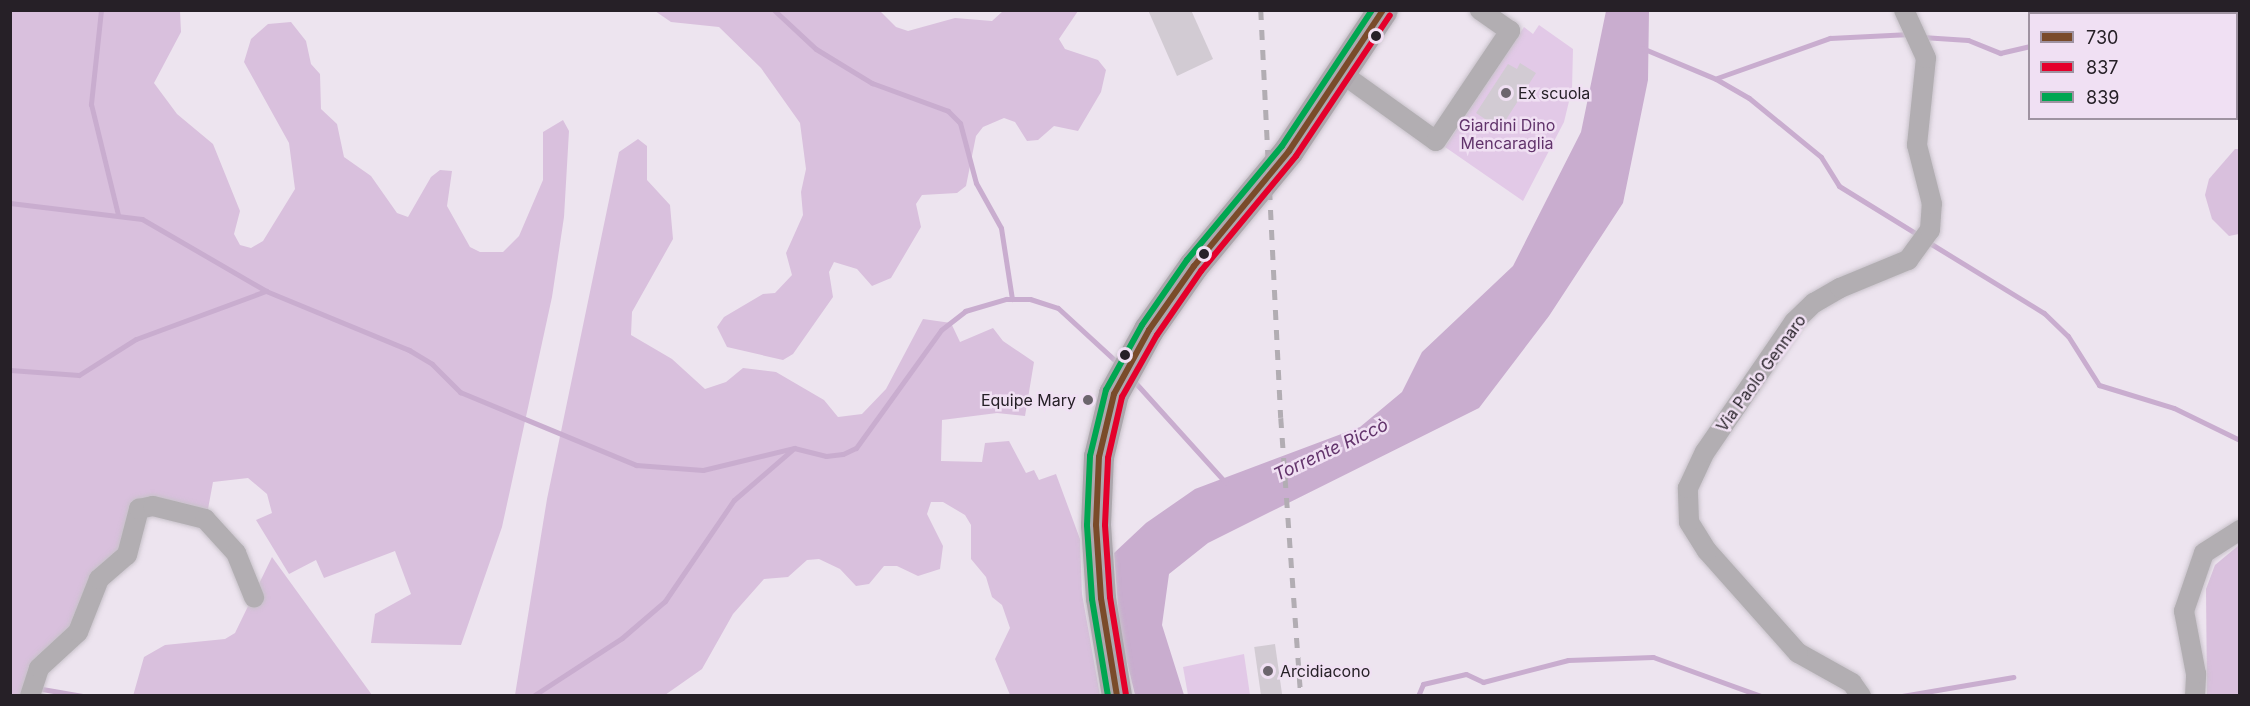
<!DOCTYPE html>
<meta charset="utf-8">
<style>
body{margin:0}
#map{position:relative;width:2250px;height:706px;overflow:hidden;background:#ede4ef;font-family:Inter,sans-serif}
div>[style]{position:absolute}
.green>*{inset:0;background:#e2c9e7}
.forest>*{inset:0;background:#d9c0dd}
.water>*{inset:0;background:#c9adcf}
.stream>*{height:5px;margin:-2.5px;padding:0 2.5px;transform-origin:2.5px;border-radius:2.5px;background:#c9adcf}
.building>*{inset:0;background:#d2cbd3;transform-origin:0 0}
.roads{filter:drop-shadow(0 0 2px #c8c2ca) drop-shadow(0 0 2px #c8c2ca)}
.minor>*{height:20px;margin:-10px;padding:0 10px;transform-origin:10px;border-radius:10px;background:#b2aeb2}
.primary>*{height:30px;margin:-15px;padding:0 15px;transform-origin:15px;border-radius:15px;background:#aca7ad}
.rail>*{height:4.5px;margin-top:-2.25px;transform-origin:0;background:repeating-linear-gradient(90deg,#b2adb3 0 10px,transparent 0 20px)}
.bus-1>*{height:6px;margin:-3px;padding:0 3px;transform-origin:3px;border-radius:3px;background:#7a4b2a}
.bus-2>*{height:6px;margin:-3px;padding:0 3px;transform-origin:3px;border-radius:3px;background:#e4002b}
.bus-3>*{height:6px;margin:-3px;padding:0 3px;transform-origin:3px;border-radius:3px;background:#00a651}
.dots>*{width:16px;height:16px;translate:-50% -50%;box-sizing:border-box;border:3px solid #f0e0f3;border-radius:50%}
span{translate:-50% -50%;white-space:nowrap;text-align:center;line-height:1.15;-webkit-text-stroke:5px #f0e0f3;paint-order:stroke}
.poi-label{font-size:16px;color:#262027}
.left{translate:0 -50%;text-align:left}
.right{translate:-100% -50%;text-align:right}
.park-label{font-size:16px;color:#61336b}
.street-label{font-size:16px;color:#262027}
.water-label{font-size:18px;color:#63346c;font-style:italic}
.frame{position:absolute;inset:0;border:12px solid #262027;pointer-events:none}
.legend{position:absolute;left:2028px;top:12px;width:210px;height:108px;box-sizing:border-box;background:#f0e0f3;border:2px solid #9f93a1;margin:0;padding:8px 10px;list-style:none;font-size:18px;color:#262027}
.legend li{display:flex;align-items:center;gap:12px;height:30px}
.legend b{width:30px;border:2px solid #9f93a1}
</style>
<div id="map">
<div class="green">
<i style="clip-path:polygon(1539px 25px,1573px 49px,1572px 89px,1564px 122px,1523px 201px,1445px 147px,1524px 27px,1533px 34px)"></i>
<i style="clip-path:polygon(1244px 654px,1250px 695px,1188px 695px,1183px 667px)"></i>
</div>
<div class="forest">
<i style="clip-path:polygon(10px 11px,180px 11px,181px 32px,154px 83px,177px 114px,213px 144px,240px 211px,234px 234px,240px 245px,251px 248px,263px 241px,295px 189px,289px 143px,244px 62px,251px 39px,268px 24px,291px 22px,306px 41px,311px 64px,320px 74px,321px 109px,337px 124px,344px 157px,371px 176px,397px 213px,408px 217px,431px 177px,440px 170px,452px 171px,447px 206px,470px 247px,480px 252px,503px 252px,519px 236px,543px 180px,543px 132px,563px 120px,569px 131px,564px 217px,552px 297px,502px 527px,461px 645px,371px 643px,375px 614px,411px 594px,395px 551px,324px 578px,316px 560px,289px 574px,256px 520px,272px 513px,267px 494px,248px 478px,213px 482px,208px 509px,139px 502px,125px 547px,77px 625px,26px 695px,11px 695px)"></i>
<i style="clip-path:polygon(655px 11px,880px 11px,896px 27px,908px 31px,955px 18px,992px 21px,1003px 11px,1078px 11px,1059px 39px,1065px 49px,1098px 60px,1106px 70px,1101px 92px,1078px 131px,1054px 126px,1038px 140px,1027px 141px,1015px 122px,1004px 118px,983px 127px,976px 136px,966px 186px,957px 193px,922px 195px,916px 204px,921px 227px,891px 278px,872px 286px,857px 269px,834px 262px,829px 272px,833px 297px,793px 354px,783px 360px,727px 347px,717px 327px,724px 317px,763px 294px,775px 293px,792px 275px,786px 253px,803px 215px,801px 192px,806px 169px,800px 123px,761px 68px,719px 27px,671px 22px)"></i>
<i style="clip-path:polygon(638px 139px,647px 146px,647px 180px,670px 205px,673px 239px,632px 312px,631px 335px,672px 359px,705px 389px,726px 382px,743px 368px,776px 372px,824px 400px,838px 417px,862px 414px,886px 389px,923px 319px,951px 323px,960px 342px,993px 328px,1003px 341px,1034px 362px,1025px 416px,997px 413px,942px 420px,941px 461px,982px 462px,985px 443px,1009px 441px,1026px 473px,1034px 470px,1039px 480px,1056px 474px,1080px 539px,1082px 594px,1100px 695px,1010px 695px,995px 659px,1010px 628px,1002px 605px,992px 597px,986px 577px,971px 559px,971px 525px,965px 515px,943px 502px,931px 502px,927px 514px,943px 546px,940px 569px,918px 576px,897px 566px,884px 566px,869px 584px,856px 586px,840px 569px,819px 559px,807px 560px,788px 577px,764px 579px,733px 614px,702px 669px,665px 695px,515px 695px,547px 499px,619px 152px)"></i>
<i style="clip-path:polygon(2235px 149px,2239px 149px,2239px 234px,2229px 236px,2212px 219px,2205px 195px,2209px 179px)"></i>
<i style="clip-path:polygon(2239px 545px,2239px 695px,2207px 695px,2206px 589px,2215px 565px)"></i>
<i style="clip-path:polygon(272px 557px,372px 695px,133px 696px,144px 657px,165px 645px,225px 639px,235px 633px)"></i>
</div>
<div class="water">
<i style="clip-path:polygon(1606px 11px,1649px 11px,1648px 80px,1623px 203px,1549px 316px,1479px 408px,1208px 543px,1169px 574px,1162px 625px,1184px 695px,1135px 695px,1120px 633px,1114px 553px,1146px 523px,1195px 489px,1360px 427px,1402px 392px,1422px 352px,1513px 266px,1581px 132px)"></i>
</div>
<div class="stream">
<i style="left:101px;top:10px;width:95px;rotate:96.1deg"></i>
<i style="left:91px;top:104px;width:114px;rotate:76.3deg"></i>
<i style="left:774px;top:10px;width:57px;rotate:42.9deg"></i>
<i style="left:816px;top:49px;width:66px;rotate:31.3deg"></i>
<i style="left:872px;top:83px;width:81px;rotate:20.2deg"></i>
<i style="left:948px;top:111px;width:17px;rotate:45deg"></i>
<i style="left:960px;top:123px;width:62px;rotate:75.1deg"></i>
<i style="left:976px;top:183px;width:51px;rotate:60.9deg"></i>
<i style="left:1001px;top:228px;width:72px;rotate:81.2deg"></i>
<i style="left:2211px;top:10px;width:6px;rotate:45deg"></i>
<i style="left:2236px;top:26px;width:4px;rotate:14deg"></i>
<i style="left:1922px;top:37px;width:46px;rotate:3.7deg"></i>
<i style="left:1968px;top:40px;width:35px;rotate:22deg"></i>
<i style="left:2000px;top:53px;width:31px;rotate:-13deg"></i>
<i style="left:1642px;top:48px;width:80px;rotate:22.7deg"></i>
<i style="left:1716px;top:79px;width:38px;rotate:30deg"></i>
<i style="left:1749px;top:98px;width:93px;rotate:39.3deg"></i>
<i style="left:1821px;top:157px;width:34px;rotate:58deg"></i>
<i style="left:1839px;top:186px;width:95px;rotate:31.7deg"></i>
<i style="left:1717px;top:78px;width:120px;rotate:-19.5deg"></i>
<i style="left:1830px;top:38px;width:80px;rotate:-2.9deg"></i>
<i style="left:10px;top:203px;width:133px;rotate:6.9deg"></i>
<i style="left:142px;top:219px;width:143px;rotate:30.1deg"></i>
<i style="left:266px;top:291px;width:155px;rotate:22.4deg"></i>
<i style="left:409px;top:350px;width:27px;rotate:31deg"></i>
<i style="left:432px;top:364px;width:40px;rotate:45deg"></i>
<i style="left:460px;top:392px;width:191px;rotate:22.5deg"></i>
<i style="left:636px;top:465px;width:67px;rotate:4.3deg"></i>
<i style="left:703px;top:470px;width:94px;rotate:-13.6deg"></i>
<i style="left:794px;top:448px;width:33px;rotate:14deg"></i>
<i style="left:826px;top:456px;width:17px;rotate:-7deg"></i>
<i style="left:843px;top:454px;width:14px;rotate:-25deg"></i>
<i style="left:856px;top:448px;width:145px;rotate:-54.2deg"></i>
<i style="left:941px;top:330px;width:31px;rotate:-38deg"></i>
<i style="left:965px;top:311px;width:43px;rotate:-16.3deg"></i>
<i style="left:1006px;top:299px;width:24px"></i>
<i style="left:1030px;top:299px;width:29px;rotate:18deg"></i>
<i style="left:1058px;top:308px;width:84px;rotate:42.6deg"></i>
<i style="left:1928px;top:242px;width:136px;rotate:31.5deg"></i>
<i style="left:2044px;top:313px;width:33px;rotate:44deg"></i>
<i style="left:2068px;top:336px;width:58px;rotate:57.7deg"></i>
<i style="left:2099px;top:385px;width:78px;rotate:17deg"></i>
<i style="left:2174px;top:408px;width:73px;rotate:25.9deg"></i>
<i style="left:10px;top:370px;width:69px;rotate:4.1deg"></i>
<i style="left:79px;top:375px;width:67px;rotate:-32.3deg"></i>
<i style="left:136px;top:339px;width:139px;rotate:-20.3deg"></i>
<i style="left:1132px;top:379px;width:140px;rotate:47.9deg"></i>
<i style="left:42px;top:689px;width:41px;rotate:9.9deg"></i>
<i style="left:533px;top:696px;width:106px;rotate:-33.1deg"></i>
<i style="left:622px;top:638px;width:57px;rotate:-40.7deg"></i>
<i style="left:665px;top:601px;width:122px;rotate:-55.7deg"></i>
<i style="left:734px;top:500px;width:77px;rotate:-40.8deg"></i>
<i style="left:1418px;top:696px;width:13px;rotate:-67deg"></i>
<i style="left:1423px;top:684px;width:44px;rotate:-13.1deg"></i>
<i style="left:1466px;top:674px;width:19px;rotate:25deg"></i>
<i style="left:1483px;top:682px;width:88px;rotate:-14.5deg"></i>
<i style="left:1568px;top:660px;width:85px;rotate:-2deg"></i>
<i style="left:1653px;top:657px;width:115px;rotate:19.9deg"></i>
<i style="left:1902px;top:696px;width:113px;rotate:-9.7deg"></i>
</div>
<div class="building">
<i style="clip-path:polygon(1148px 10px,1191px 10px,1213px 59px,1177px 76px)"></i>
<i style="clip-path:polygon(1520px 63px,1536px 73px,1500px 129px,1476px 113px,1508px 64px,1517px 69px)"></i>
<i style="left:1275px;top:644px;width:52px;height:21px;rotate:82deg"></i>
</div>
<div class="roads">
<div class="minor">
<i style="left:1344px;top:75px;width:113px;rotate:35.7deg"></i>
<i style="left:1436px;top:141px;width:133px;rotate:-56.1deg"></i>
<i style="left:1510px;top:31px;width:37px;rotate:-145deg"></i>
<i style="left:30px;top:696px;width:29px;rotate:-72deg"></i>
<i style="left:39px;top:668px;width:53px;rotate:-42.7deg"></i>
<i style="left:78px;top:632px;width:57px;rotate:-68.4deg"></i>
<i style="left:99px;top:579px;width:37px;rotate:-41deg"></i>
<i style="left:127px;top:555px;width:48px;rotate:-75.4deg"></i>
<i style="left:139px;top:509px;width:14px;rotate:-12deg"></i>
<i style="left:153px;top:506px;width:54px;rotate:14deg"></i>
<i style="left:205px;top:519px;width:46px;rotate:47.6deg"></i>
<i style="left:236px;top:553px;width:48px;rotate:67.8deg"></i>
<i style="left:1861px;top:696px;width:16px;rotate:-125deg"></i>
<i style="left:1852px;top:683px;width:62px;rotate:-150.9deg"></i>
<i style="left:1798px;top:653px;width:137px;rotate:-131.7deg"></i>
<i style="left:1707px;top:551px;width:34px;rotate:-122deg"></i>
<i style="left:1689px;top:522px;width:34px;rotate:-92deg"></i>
<i style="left:1688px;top:488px;width:40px;rotate:-65deg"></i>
<i style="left:1705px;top:452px;width:158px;rotate:-55.6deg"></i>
<i style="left:1794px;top:322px;width:28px;rotate:-44deg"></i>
<i style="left:1814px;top:303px;width:30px;rotate:-30deg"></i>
<i style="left:1840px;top:288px;width:74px;rotate:-22.4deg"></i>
<i style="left:1908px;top:260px;width:37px;rotate:-54deg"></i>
<i style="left:1930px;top:230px;width:26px;rotate:-86deg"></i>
<i style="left:1932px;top:204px;width:61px;rotate:-104.3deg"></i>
<i style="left:1917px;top:145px;width:87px;rotate:-84.1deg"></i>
<i style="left:1926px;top:58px;width:53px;rotate:-114.6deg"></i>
<i style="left:2195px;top:696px;width:22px;rotate:-87deg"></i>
<i style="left:2196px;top:674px;width:64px;rotate:-100.8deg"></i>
<i style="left:2184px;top:611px;width:61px;rotate:-71deg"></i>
<i style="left:2204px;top:553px;width:43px;rotate:-32.6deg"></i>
</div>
<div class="primary">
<i style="left:1117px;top:696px;width:99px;rotate:-99.3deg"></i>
<i style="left:1101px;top:598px;width:73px;rotate:-93.9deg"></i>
<i style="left:1096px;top:525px;width:68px;rotate:-87.5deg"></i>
<i style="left:1099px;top:457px;width:65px;rotate:-76.6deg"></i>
<i style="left:1114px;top:394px;width:73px;rotate:-61.3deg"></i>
<i style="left:1149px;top:330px;width:78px;rotate:-54.9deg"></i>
<i style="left:1194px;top:266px;width:149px;rotate:-50.4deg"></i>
<i style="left:1289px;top:151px;width:169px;rotate:-56.3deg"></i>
</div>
</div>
<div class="rail">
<i style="left:1261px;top:10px;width:408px;rotate:87.2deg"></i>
<i style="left:1281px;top:418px;width:279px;rotate:85.9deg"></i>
</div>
<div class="bus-1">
<i style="left:1117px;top:696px;width:99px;rotate:-99.3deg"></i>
<i style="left:1101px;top:598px;width:73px;rotate:-93.9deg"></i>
<i style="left:1096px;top:525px;width:68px;rotate:-87.5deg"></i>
<i style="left:1099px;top:457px;width:65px;rotate:-76.6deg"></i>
<i style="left:1114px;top:394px;width:73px;rotate:-61.3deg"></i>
<i style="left:1149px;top:330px;width:78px;rotate:-54.9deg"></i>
<i style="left:1194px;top:266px;width:149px;rotate:-50.4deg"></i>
<i style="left:1289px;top:151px;width:169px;rotate:-56.3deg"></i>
</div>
<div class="bus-2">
<i style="left:1126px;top:695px;width:99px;rotate:-99.3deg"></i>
<i style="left:1110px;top:597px;width:72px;rotate:-94deg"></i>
<i style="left:1105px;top:525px;width:67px;rotate:-87.4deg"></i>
<i style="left:1108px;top:458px;width:63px;rotate:-77.1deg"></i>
<i style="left:1122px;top:397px;width:71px;rotate:-60.6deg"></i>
<i style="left:1157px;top:335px;width:78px;rotate:-55.5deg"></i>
<i style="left:1201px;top:271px;width:149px;rotate:-50.4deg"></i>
<i style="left:1296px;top:156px;width:169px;rotate:-56.3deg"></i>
</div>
<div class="bus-3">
<i style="left:1108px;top:696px;width:98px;rotate:-99.4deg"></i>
<i style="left:1092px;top:599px;width:74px;rotate:-93.9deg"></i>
<i style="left:1087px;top:525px;width:69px;rotate:-87.5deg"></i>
<i style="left:1090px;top:456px;width:68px;rotate:-76.4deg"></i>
<i style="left:1106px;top:390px;width:74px;rotate:-61deg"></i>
<i style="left:1142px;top:325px;width:79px;rotate:-55.3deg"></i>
<i style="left:1187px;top:260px;width:148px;rotate:-50.2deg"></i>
<i style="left:1282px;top:146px;width:163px;rotate:-56.5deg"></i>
</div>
<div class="dots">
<i style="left:1376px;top:36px;background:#262027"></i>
<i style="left:1506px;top:93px;background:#6c656d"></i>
<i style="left:1204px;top:254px;background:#262027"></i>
<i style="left:1125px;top:355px;background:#262027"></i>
<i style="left:1088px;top:400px;background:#6c656d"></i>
<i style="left:1268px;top:671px;background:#6c656d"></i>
</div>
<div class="poi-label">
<span class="left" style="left:1518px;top:93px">Ex scuola</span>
<span class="right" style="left:1076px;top:400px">Equipe Mary</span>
<span class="left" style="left:1280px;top:671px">Arcidiacono</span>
</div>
<div class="park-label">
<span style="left:1507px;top:134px">Giardini Dino<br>Mencaraglia</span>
</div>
<div class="street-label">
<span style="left:1761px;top:373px;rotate:-54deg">Via Paolo Gennaro</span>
</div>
<div class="water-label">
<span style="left:1331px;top:450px;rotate:-25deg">Torrente Riccò</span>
</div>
<div class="frame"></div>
<ul class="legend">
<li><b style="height:8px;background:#7a4b2a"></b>730</li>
<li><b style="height:8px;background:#e4002b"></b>837</li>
<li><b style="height:8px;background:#00a651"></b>839</li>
</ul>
</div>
